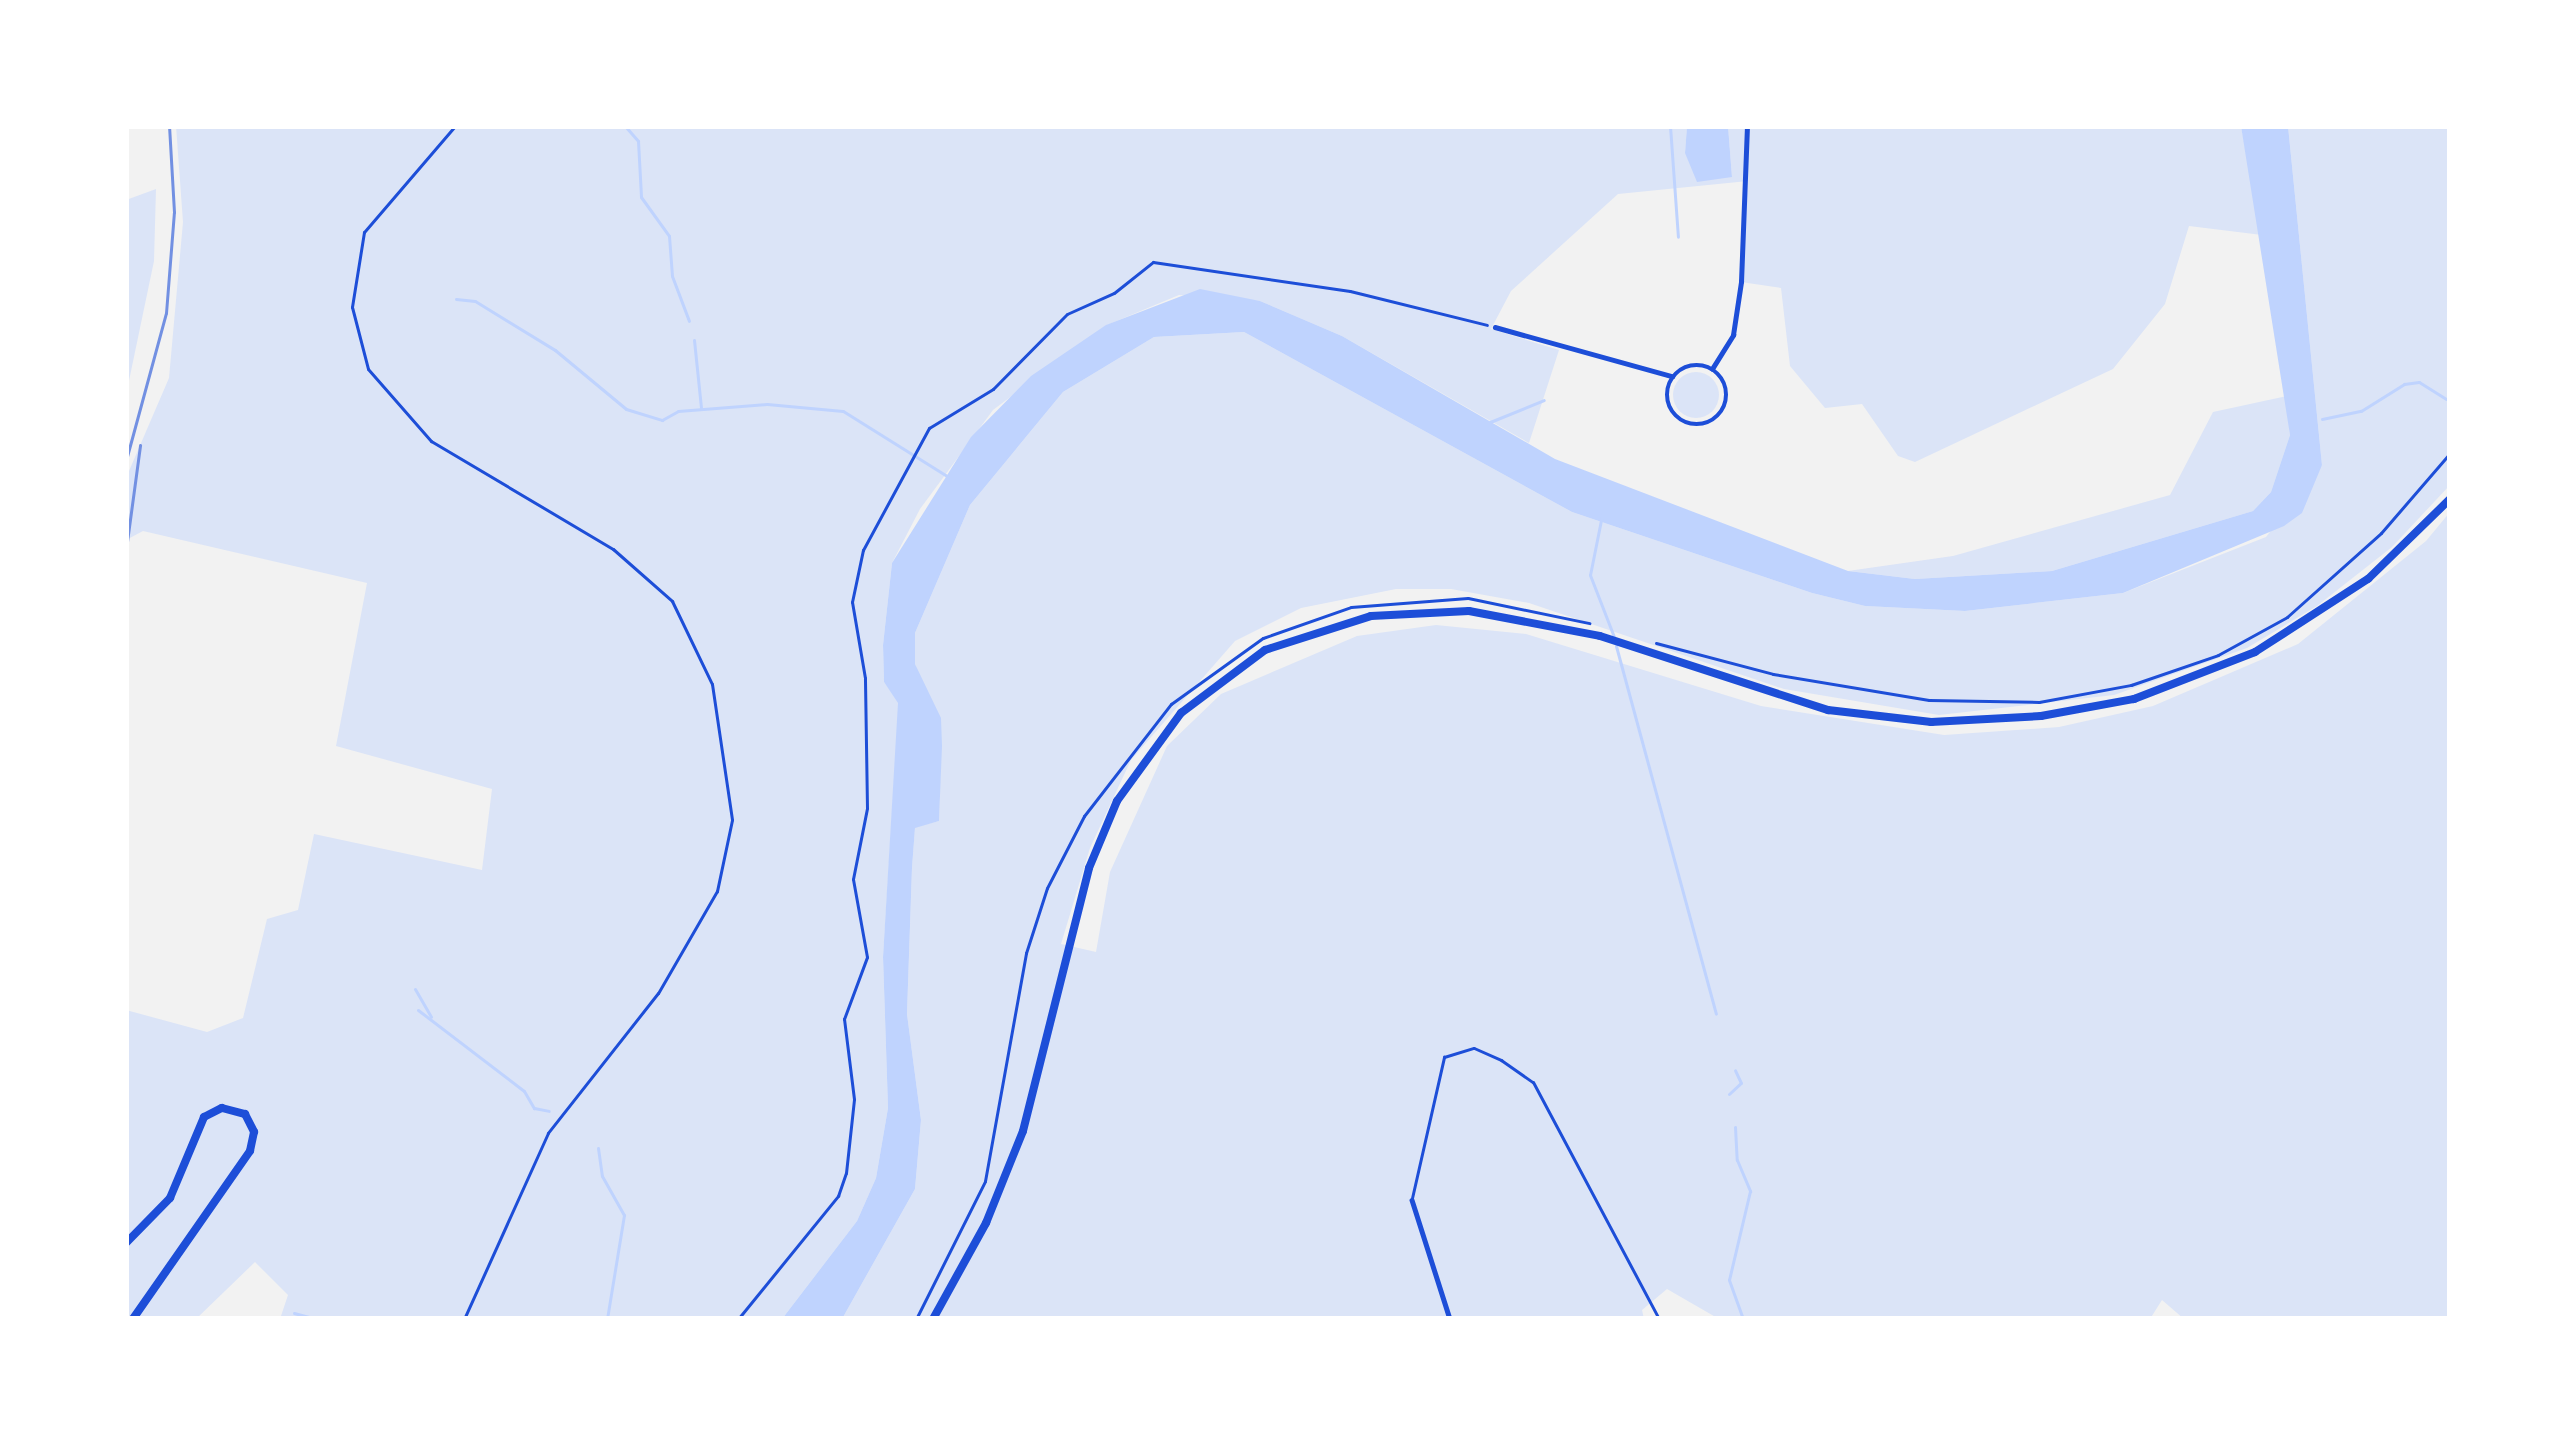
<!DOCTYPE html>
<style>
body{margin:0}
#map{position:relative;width:2576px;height:1445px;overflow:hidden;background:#f2f2f2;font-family:Quicksand,sans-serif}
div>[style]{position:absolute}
.green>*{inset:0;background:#dbe4f7}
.round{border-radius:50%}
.water>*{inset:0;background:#bfd3fe}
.stream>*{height:3px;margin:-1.5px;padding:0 1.5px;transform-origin:1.5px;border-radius:1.5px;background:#bfd3fe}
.path>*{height:3px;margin:-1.5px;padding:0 1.5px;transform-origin:1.5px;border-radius:1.5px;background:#1d4ed8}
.service>*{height:3px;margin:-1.5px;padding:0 1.5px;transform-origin:1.5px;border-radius:1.5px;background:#1d4ed8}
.minor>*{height:4.5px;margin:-2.25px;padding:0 2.25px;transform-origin:2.25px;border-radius:2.25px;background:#1d4ed8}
.minor>.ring{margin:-2.25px;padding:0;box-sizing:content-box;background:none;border:4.5px solid #1d4ed8;border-radius:50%}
.primary>*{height:8px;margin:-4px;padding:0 4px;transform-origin:4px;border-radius:4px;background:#1d4ed8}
.rail>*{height:3px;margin:-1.5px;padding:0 1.5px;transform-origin:1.5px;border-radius:1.5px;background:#7290e2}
span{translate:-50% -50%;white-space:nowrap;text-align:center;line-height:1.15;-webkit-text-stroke:12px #fff;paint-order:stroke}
.frame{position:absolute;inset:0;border:129px solid #fff;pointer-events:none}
</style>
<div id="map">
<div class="green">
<i style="clip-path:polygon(176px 126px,1687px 126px,1685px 153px,1732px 177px,1728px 126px,2241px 126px,2262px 235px,2189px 226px,2165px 304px,2113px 369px,1915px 462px,1898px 456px,1862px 404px,1825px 408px,1790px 366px,1781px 288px,1741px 282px,1748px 181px,1618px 194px,1511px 291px,1491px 329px,1559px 350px,1529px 443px,1342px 336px,1260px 301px,1179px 295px,1107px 325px,993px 410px,920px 509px,892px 563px,883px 645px,884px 682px,899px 702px,883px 957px,888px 1108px,876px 1178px,857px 1221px,782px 1319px,280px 1319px,288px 1295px,255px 1262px,196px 1319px,126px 1319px,126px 1010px,207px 1032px,243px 1018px,267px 919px,298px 910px,314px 834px,482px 870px,492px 789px,336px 746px,367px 583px,143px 531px,126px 540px,126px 478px,169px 378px,183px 222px)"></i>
<i style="clip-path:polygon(2288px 126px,2450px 126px,2450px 485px,2392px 547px,2317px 606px,2247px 648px,2114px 695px,1939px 715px,1784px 689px,1529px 603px,1451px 589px,1396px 589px,1301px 608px,1235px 641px,1131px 760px,1090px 848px,1061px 944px,1096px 952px,1110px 872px,1167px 746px,1221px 694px,1357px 636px,1436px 625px,1526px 634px,1761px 706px,1944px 735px,2059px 727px,2153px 706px,2298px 644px,2426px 541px,2450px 512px,2450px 1319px,2184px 1319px,2162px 1300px,2150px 1319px,1719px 1319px,1667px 1289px,1642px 1310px,1644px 1319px,842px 1319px,915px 1189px,921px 1120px,907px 1014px,912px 868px,915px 827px,939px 821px,941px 746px,915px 664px,915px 633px,970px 505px,1063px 392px,1154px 337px,1244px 332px,1572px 512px,1812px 593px,1865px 606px,1965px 611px,2123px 593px,2266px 537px,2322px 465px)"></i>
<i style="clip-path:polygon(156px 189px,154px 261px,126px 395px,126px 200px)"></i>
<i class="round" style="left:1673px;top:372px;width:46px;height:46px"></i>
<i style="clip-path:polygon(2287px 396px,2290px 435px,2271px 492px,2253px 511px,2052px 571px,1915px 579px,1848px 571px,1953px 556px,2170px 495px,2213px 412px)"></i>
</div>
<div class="water">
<i style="clip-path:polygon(1687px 126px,1728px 126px,1732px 177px,1697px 182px,1685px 153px)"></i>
<i style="clip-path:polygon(2241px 126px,2288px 126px,2322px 465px,2302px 513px,2284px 526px,2123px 593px,1965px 611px,1865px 606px,1812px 593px,1572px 512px,1244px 332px,1154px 337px,1063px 392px,970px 505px,915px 633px,915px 664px,941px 718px,942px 746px,939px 821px,915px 828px,912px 868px,907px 1014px,921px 1120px,915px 1189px,842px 1319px,782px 1319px,857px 1221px,876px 1178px,888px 1108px,883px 957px,898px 703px,884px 682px,883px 645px,892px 563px,971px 437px,1031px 376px,1106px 325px,1200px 289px,1260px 301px,1342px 336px,1555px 459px,1848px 571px,1915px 579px,2052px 571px,2253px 511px,2271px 492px,2290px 435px)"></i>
</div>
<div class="stream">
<i style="left:625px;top:126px;width:20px;rotate:49deg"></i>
<i style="left:638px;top:141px;width:56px;rotate:86.9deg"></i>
<i style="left:641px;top:197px;width:48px;rotate:54.3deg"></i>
<i style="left:669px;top:236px;width:40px;rotate:85.7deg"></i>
<i style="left:672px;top:276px;width:48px;rotate:69.3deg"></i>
<i style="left:1670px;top:126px;width:111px;rotate:85.9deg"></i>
<i style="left:456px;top:299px;width:19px;rotate:6deg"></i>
<i style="left:475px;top:301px;width:94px;rotate:31.5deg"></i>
<i style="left:555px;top:350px;width:92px;rotate:39.7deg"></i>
<i style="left:626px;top:409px;width:38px;rotate:17deg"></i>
<i style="left:662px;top:420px;width:18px;rotate:-29deg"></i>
<i style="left:678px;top:411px;width:89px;rotate:-4.5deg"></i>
<i style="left:767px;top:404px;width:76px;rotate:5.3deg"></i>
<i style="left:843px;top:411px;width:123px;rotate:32deg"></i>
<i style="left:694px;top:340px;width:68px;rotate:84.1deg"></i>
<i style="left:2322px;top:419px;width:40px;rotate:-12deg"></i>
<i style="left:2361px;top:411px;width:51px;rotate:-32.1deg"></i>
<i style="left:2404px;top:384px;width:15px;rotate:-8deg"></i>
<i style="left:2419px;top:382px;width:32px;rotate:32deg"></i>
<i style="left:1490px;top:422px;width:58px;rotate:-22.2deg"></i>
<i style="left:1602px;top:515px;width:61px;rotate:101.3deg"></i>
<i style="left:1590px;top:575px;width:66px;rotate:68.8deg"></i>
<i style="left:1616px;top:646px;width:381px;rotate:74.8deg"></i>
<i style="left:415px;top:989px;width:32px;rotate:60deg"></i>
<i style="left:418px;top:1010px;width:133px;rotate:37.4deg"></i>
<i style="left:524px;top:1091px;width:20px;rotate:60deg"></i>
<i style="left:534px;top:1108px;width:15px;rotate:11deg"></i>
<i style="left:1729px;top:1094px;width:16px;rotate:-43deg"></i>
<i style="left:1741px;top:1083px;width:14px;rotate:-115deg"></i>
<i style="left:1735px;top:1127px;width:33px;rotate:87deg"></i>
<i style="left:1737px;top:1160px;width:34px;rotate:67deg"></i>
<i style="left:1750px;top:1191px;width:91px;rotate:103.3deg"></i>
<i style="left:1729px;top:1280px;width:41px;rotate:70.3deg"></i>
<i style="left:598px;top:1148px;width:28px;rotate:82deg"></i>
<i style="left:602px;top:1176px;width:45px;rotate:60.6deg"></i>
<i style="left:624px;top:1215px;width:105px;rotate:99.3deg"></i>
<i style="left:294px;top:1313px;width:23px;rotate:15deg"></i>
</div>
<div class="path">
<i style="left:455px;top:126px;width:140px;rotate:130.6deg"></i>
<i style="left:364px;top:232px;width:76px;rotate:99.1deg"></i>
<i style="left:352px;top:307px;width:64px;rotate:75.5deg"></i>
<i style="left:368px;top:369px;width:96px;rotate:48.8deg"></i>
<i style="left:431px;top:441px;width:212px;rotate:30.7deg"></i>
<i style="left:613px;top:549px;width:79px;rotate:41.4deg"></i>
<i style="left:672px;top:601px;width:92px;rotate:64.3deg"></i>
<i style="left:712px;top:684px;width:137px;rotate:81.6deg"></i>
<i style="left:732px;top:820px;width:73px;rotate:101.9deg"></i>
<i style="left:717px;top:891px;width:118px;rotate:120deg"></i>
<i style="left:658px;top:993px;width:178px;rotate:128.2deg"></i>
<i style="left:548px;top:1133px;width:204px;rotate:114.3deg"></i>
<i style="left:1656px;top:643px;width:121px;rotate:14.8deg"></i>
<i style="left:1773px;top:674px;width:158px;rotate:9.5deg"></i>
<i style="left:1929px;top:700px;width:110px;rotate:1deg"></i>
<i style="left:2039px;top:702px;width:94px;rotate:-10.5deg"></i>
<i style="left:2131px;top:685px;width:92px;rotate:-19deg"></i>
<i style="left:2218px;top:655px;width:79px;rotate:-28.8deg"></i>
<i style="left:2287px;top:617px;width:126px;rotate:-41.8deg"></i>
<i style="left:2381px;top:533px;width:106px;rotate:-49.2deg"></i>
<i style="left:738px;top:1319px;width:159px;rotate:-50.9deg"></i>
<i style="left:838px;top:1196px;width:24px;rotate:-71deg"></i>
<i style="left:846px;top:1173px;width:74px;rotate:-83.8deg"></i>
<i style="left:854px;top:1099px;width:81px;rotate:-97.1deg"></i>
<i style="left:844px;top:1019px;width:66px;rotate:-69.6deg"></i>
<i style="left:867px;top:957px;width:79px;rotate:-100.2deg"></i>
<i style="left:853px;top:879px;width:72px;rotate:-78.8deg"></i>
<i style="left:867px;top:808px;width:130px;rotate:-90.9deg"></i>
<i style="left:865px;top:678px;width:77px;rotate:-99.7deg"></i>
<i style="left:852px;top:602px;width:53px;rotate:-78.1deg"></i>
<i style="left:863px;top:550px;width:139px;rotate:-61.6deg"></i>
<i style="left:929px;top:428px;width:75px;rotate:-31.4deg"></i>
<i style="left:993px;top:389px;width:105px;rotate:-45.4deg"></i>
<i style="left:1067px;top:314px;width:51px;rotate:-24.1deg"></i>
<i style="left:1114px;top:293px;width:50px;rotate:-38.5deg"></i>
<i style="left:1153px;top:262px;width:199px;rotate:8.4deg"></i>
<i style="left:1350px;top:291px;width:141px;rotate:13.9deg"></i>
<i style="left:916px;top:1319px;width:154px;rotate:-63.4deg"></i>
<i style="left:985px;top:1181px;width:232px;rotate:-79.8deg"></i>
<i style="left:1026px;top:953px;width:68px;rotate:-72.1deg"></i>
<i style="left:1047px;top:888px;width:81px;rotate:-62.8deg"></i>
<i style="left:1084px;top:816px;width:142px;rotate:-52.2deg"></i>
<i style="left:1171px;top:704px;width:113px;rotate:-35.7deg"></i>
<i style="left:1263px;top:638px;width:93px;rotate:-19.4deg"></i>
<i style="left:1351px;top:607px;width:117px;rotate:-4.4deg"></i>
<i style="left:1468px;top:598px;width:124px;rotate:11.7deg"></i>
</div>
<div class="service">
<i style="left:1412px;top:1198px;width:145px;rotate:-77.2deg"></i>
<i style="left:1444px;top:1057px;width:31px;rotate:-17deg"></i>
<i style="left:1474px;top:1048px;width:30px;rotate:24deg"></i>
<i style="left:1501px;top:1060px;width:39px;rotate:35deg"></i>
<i style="left:1533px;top:1082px;width:268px;rotate:62deg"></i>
</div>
<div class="minor">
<i style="left:1495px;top:327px;width:184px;rotate:15.5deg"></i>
<i class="ring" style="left:1667px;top:365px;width:55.5px;height:55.5px"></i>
<i style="left:1712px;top:369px;width:40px;rotate:-58deg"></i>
<i style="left:1733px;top:335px;width:54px;rotate:-81.4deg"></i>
<i style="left:1741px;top:282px;width:156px;rotate:-87.8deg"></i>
<i style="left:1412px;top:1200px;width:125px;rotate:72.3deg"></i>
</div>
<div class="primary">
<i style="left:126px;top:1243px;width:63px;rotate:-45.6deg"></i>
<i style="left:170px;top:1198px;width:88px;rotate:-67.2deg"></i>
<i style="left:204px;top:1117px;width:20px;rotate:-27deg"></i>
<i style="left:222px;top:1108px;width:24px;rotate:15deg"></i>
<i style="left:245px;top:1114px;width:20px;rotate:63deg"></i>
<i style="left:254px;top:1132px;width:19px;rotate:102deg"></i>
<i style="left:250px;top:1151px;width:205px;rotate:124.9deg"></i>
<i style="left:933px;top:1319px;width:110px;rotate:-61.1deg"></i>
<i style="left:986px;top:1223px;width:99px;rotate:-68.1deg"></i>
<i style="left:1023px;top:1131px;width:271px;rotate:-75.9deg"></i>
<i style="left:1089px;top:868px;width:73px;rotate:-67.3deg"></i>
<i style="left:1117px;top:801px;width:109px;rotate:-54deg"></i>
<i style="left:1181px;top:713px;width:105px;rotate:-36.9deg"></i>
<i style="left:1265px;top:650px;width:111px;rotate:-17.8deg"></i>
<i style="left:1371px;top:616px;width:98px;rotate:-2.9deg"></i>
<i style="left:1469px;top:611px;width:133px;rotate:10.8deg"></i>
<i style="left:1600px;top:636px;width:240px;rotate:18deg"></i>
<i style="left:1828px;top:710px;width:104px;rotate:6.6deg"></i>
<i style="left:1931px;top:722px;width:110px;rotate:-3.1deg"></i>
<i style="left:2041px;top:716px;width:95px;rotate:-10.4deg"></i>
<i style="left:2134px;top:699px;width:130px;rotate:-21.2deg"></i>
<i style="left:2255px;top:652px;width:135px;rotate:-32.9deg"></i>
<i style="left:2368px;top:579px;width:115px;rotate:-44.3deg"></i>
</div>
<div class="rail">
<i style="left:126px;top:460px;width:152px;rotate:-74.8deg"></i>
<i style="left:166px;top:313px;width:101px;rotate:-85.5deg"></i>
<i style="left:174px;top:212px;width:86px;rotate:-93.3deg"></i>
<i style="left:126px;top:549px;width:105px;rotate:-82.3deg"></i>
</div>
<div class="frame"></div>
</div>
